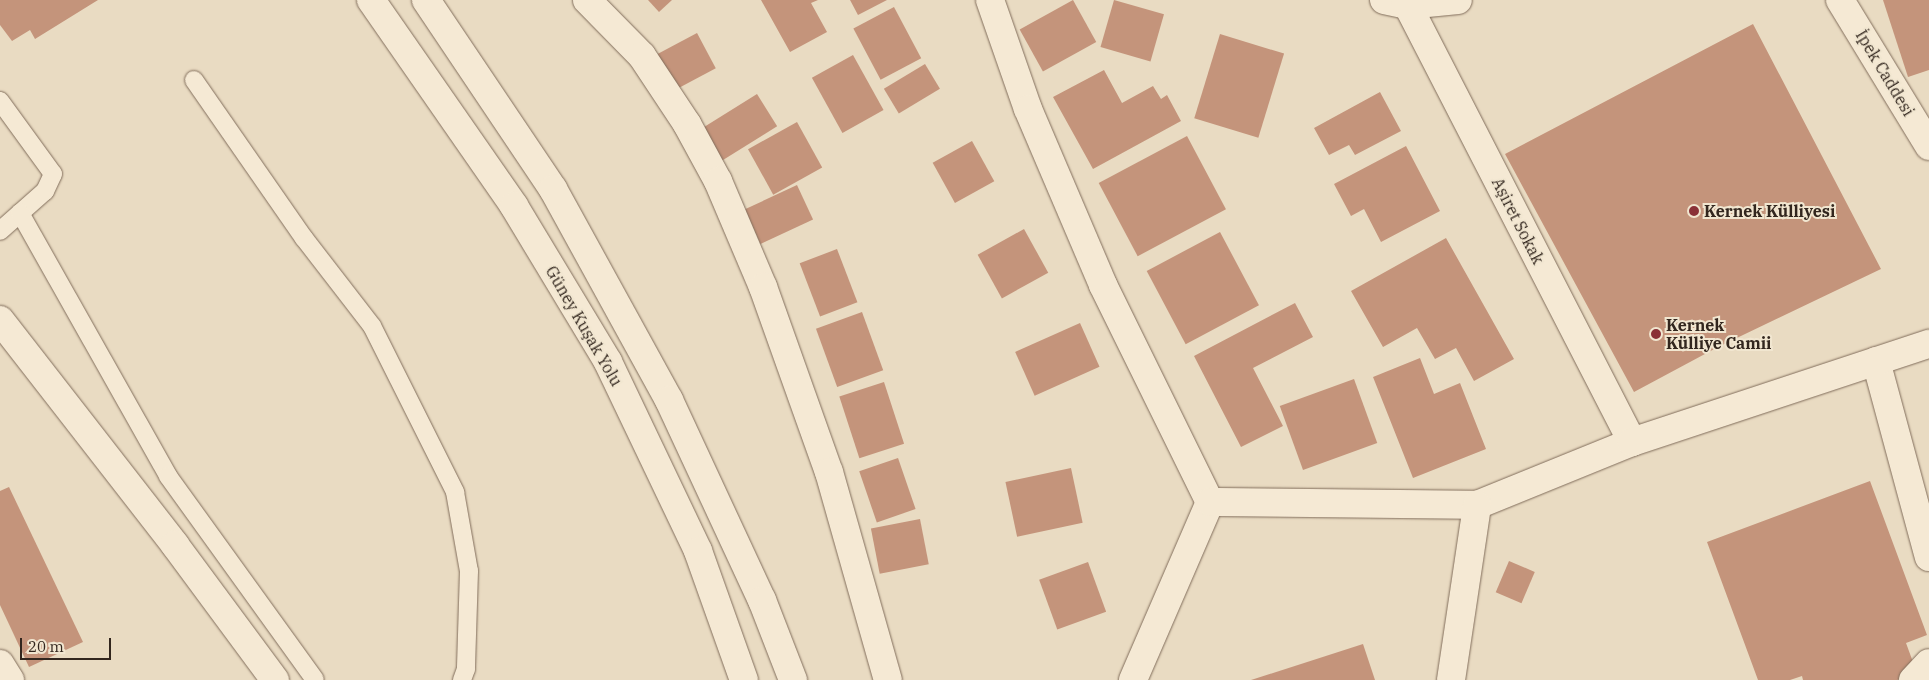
<!DOCTYPE html>
<meta charset="utf-8">
<style>
body{margin:0}
#map{position:relative;width:1929px;height:680px;overflow:hidden;background:#e9dbc2;font-family:"IBM Plex Serif",serif}
div>[style]{position:absolute}
.building>*{inset:0;background:#c4947b;transform-origin:0 0}
.roads{filter:drop-shadow(0 0 1px #816d5b) drop-shadow(0 0 1px #816d5b)}
.lane>*{height:18px;margin:-9px;padding:0 9px;transform-origin:9px;border-radius:9px;background:#f5e9d4}
.street>*{height:28px;margin:-14px;padding:0 14px;transform-origin:14px;border-radius:14px;background:#f5e9d4}
.secondary>*{height:28px;margin:-14px;padding:0 14px;transform-origin:14px;border-radius:14px;background:#f5e9d4}
.dots>*{width:14px;height:14px;translate:-50% -50%;box-sizing:border-box;border:2px solid #f1e6d0;border-radius:50%}
span{translate:-50% -50%;white-space:nowrap;text-align:center;line-height:1.15;-webkit-text-stroke:4px #f1e6d0;paint-order:stroke}
.street-label{font-size:16px;color:#32261e}
.poi-label{font-size:16px;color:#32261e;font-weight:700}
.left{translate:0 -50%;text-align:left}
.scale{position:absolute;left:20px;top:638px;width:91px;height:22px;box-sizing:border-box;border:2px solid #32261e;border-top:0;padding-left:6px;font-size:15px;line-height:18px;white-space:nowrap;color:#32261e;-webkit-text-stroke:4px #f1e6d0;paint-order:stroke}
</style>
<div id="map">
<div class="building">
<i style="clip-path:polygon(0 0,98px 0,35px 39px,30px 30px,12px 41px,0 25px)"></i>
<i style="clip-path:polygon(648px 0,672px 0,659px 12px)"></i>
<i style="clip-path:polygon(761px 0,818px 0,811px 3px,827px 32px,790px 52px)"></i>
<i style="clip-path:polygon(850px 0,887px 0,858px 15px)"></i>
<i style="left:1073px;top:0;width:48px;height:61px;rotate:61deg"></i>
<i style="left:1114px;top:0;width:52px;height:49px;rotate:16deg"></i>
<i style="clip-path:polygon(1883px 0,1929px 0,1929px 70px,1908px 77px)"></i>
<i style="left:894px;top:7px;width:58px;height:46px;rotate:62deg"></i>
<i style="clip-path:polygon(1753px 24px,1881px 269px,1718px 347px,1634px 392px,1505px 154px)"></i>
<i style="left:697px;top:33px;width:40px;height:50px;rotate:62deg"></i>
<i style="left:1220px;top:34px;width:67px;height:88px;rotate:17deg"></i>
<i style="left:853px;top:55px;width:63px;height:47px;rotate:61deg"></i>
<i style="left:925px;top:64px;width:29px;height:48px;rotate:59deg"></i>
<i style="clip-path:polygon(1104px 70px,1122px 103px,1153px 86px,1161px 99px,1167px 95px,1181px 121px,1093px 169px,1053px 97px)"></i>
<i style="clip-path:polygon(1380px 92px,1401px 131px,1355px 155px,1349px 145px,1329px 155px,1314px 128px)"></i>
<i style="left:757px;top:94px;width:38px;height:69px;rotate:58deg"></i>
<i style="left:797px;top:122px;width:52px;height:56px;rotate:61deg"></i>
<i style="left:1187px;top:136px;width:83px;height:100px;rotate:62deg"></i>
<i style="left:972px;top:141px;width:46px;height:45px;rotate:61deg"></i>
<i style="clip-path:polygon(1406px 146px,1440px 211px,1381px 242px,1364px 209px,1351px 216px,1334px 184px)"></i>
<i style="left:797px;top:185px;width:38px;height:58px;rotate:65deg"></i>
<i style="left:1024px;top:229px;width:50px;height:53px;rotate:61deg"></i>
<i style="left:1220px;top:232px;width:83px;height:83px;rotate:62deg"></i>
<i style="clip-path:polygon(1446px 238px,1514px 359px,1474px 381px,1456px 348px,1435px 359px,1417px 328px,1383px 347px,1351px 291px)"></i>
<i style="left:837px;top:249px;width:57px;height:40px;rotate:69deg"></i>
<i style="clip-path:polygon(1295px 303px,1313px 337px,1253px 368px,1283px 426px,1241px 447px,1194px 356px)"></i>
<i style="left:862px;top:312px;width:62px;height:49px;rotate:70deg"></i>
<i style="left:1080px;top:323px;width:48px;height:71px;rotate:66deg"></i>
<i style="clip-path:polygon(1420px 358px,1434px 394px,1460px 383px,1486px 449px,1413px 478px,1373px 377px)"></i>
<i style="left:1354px;top:379px;width:68px;height:79px;rotate:70deg"></i>
<i style="left:884px;top:382px;width:65px;height:47px;rotate:72deg"></i>
<i style="left:898px;top:458px;width:54px;height:41px;rotate:71deg"></i>
<i style="left:1071px;top:468px;width:56px;height:67px;rotate:78deg"></i>
<i style="clip-path:polygon(1870px 481px,1927px 635px,1906px 643px,1917px 673px,1897px 680px,1803px 680px,1802px 676px,1790px 680px,1758px 680px,1707px 542px)"></i>
<i style="clip-path:polygon(9px 487px,83px 642px,29px 667px,0 605px,0 491px)"></i>
<i style="left:920px;top:519px;width:46px;height:50px;rotate:79deg"></i>
<i style="left:1509px;top:561px;width:28px;height:34px;rotate:23deg"></i>
<i style="left:1088px;top:562px;width:53px;height:52px;rotate:70deg"></i>
<i style="clip-path:polygon(1363px 644px,1375px 680px,1251px 680px)"></i>
</div>
<div class="roads">
<div class="lane">
<i style="left:194px;top:80px;width:193px;rotate:55.2deg"></i>
<i style="left:304px;top:238px;width:111px;rotate:52.3deg"></i>
<i style="left:372px;top:326px;width:186px;rotate:63.4deg"></i>
<i style="left:455px;top:492px;width:80px;rotate:80deg"></i>
<i style="left:469px;top:571px;width:98px;rotate:91.8deg"></i>
<i style="left:466px;top:669px;width:12px;rotate:110deg"></i>
<i style="left:0;top:101px;width:90px;rotate:54deg"></i>
<i style="left:53px;top:174px;width:19px;rotate:115deg"></i>
<i style="left:45px;top:191px;width:60px;rotate:138.4deg"></i>
<i style="left:20px;top:213px;width:302px;rotate:60.6deg"></i>
<i style="left:168px;top:476px;width:251px;rotate:54.2deg"></i>
</div>
<div class="street">
<i style="left:990px;top:0;width:115px;rotate:70.8deg"></i>
<i style="left:1028px;top:109px;width:191px;rotate:66.9deg"></i>
<i style="left:1103px;top:285px;width:242px;rotate:63.8deg"></i>
<i style="left:1210px;top:502px;width:194px;rotate:113.4deg"></i>
<i style="left:1384px;top:0;width:24px;rotate:12deg"></i>
<i style="left:1407px;top:5px;width:51px;rotate:-5.6deg"></i>
<i style="left:1405px;top:0;width:497px;rotate:62.8deg"></i>
<i style="left:0;top:320px;width:285px;rotate:52.1deg"></i>
<i style="left:175px;top:545px;width:168px;rotate:53.5deg"></i>
<i style="left:1876px;top:361px;width:203px;rotate:74.9deg"></i>
<i style="left:1210px;top:502px;width:267px;rotate:0.6deg"></i>
<i style="left:1477px;top:505px;width:167px;rotate:-22.1deg"></i>
<i style="left:1632px;top:442px;width:313px;rotate:-18.3deg"></i>
<i style="left:0;top:664px;width:19px;rotate:58deg"></i>
<i style="left:1451px;top:680px;width:177px;rotate:-81.5deg"></i>
<i style="left:1913px;top:680px;width:23px;rotate:-47deg"></i>
</div>
<div class="secondary">
<i style="left:371px;top:0;width:251px;rotate:55.2deg"></i>
<i style="left:514px;top:206px;width:182px;rotate:58.9deg"></i>
<i style="left:608px;top:362px;width:209px;rotate:64.5deg"></i>
<i style="left:698px;top:551px;width:137px;rotate:70.4deg"></i>
<i style="left:426px;top:0;width:228px;rotate:56.1deg"></i>
<i style="left:553px;top:189px;width:241px;rotate:61.2deg"></i>
<i style="left:669px;top:400px;width:221px;rotate:65.1deg"></i>
<i style="left:762px;top:600px;width:86px;rotate:68.8deg"></i>
<i style="left:587px;top:0;width:78px;rotate:45.5deg"></i>
<i style="left:642px;top:56px;width:82px;rotate:56.5deg"></i>
<i style="left:687px;top:124px;width:65px;rotate:61.5deg"></i>
<i style="left:718px;top:181px;width:115px;rotate:67deg"></i>
<i style="left:763px;top:287px;width:196px;rotate:70.4deg"></i>
<i style="left:829px;top:472px;width:216px;rotate:74.2deg"></i>
<i style="left:1840px;top:0;width:171px;rotate:58.6deg"></i>
</div>
</div>
<div class="dots">
<i style="left:1694px;top:211px;background:#8a3137"></i>
<i style="left:1656px;top:334px;background:#8a3137"></i>
</div>
<div class="street-label">
<span style="left:1885px;top:73px;rotate:59deg">İpek Caddesi</span>
<span style="left:1518px;top:221px;rotate:63deg">Aşiret Sokak</span>
<span style="left:584px;top:326px;rotate:60deg">Güney Kuşak Yolu</span>
</div>
<div class="poi-label">
<span class="left" style="left:1704px;top:211px">Kernek Külliyesi</span>
<span class="left" style="left:1666px;top:334px">Kernek<br>Külliye Camii</span>
</div>
<div class="scale">20 m</div>
</div>
